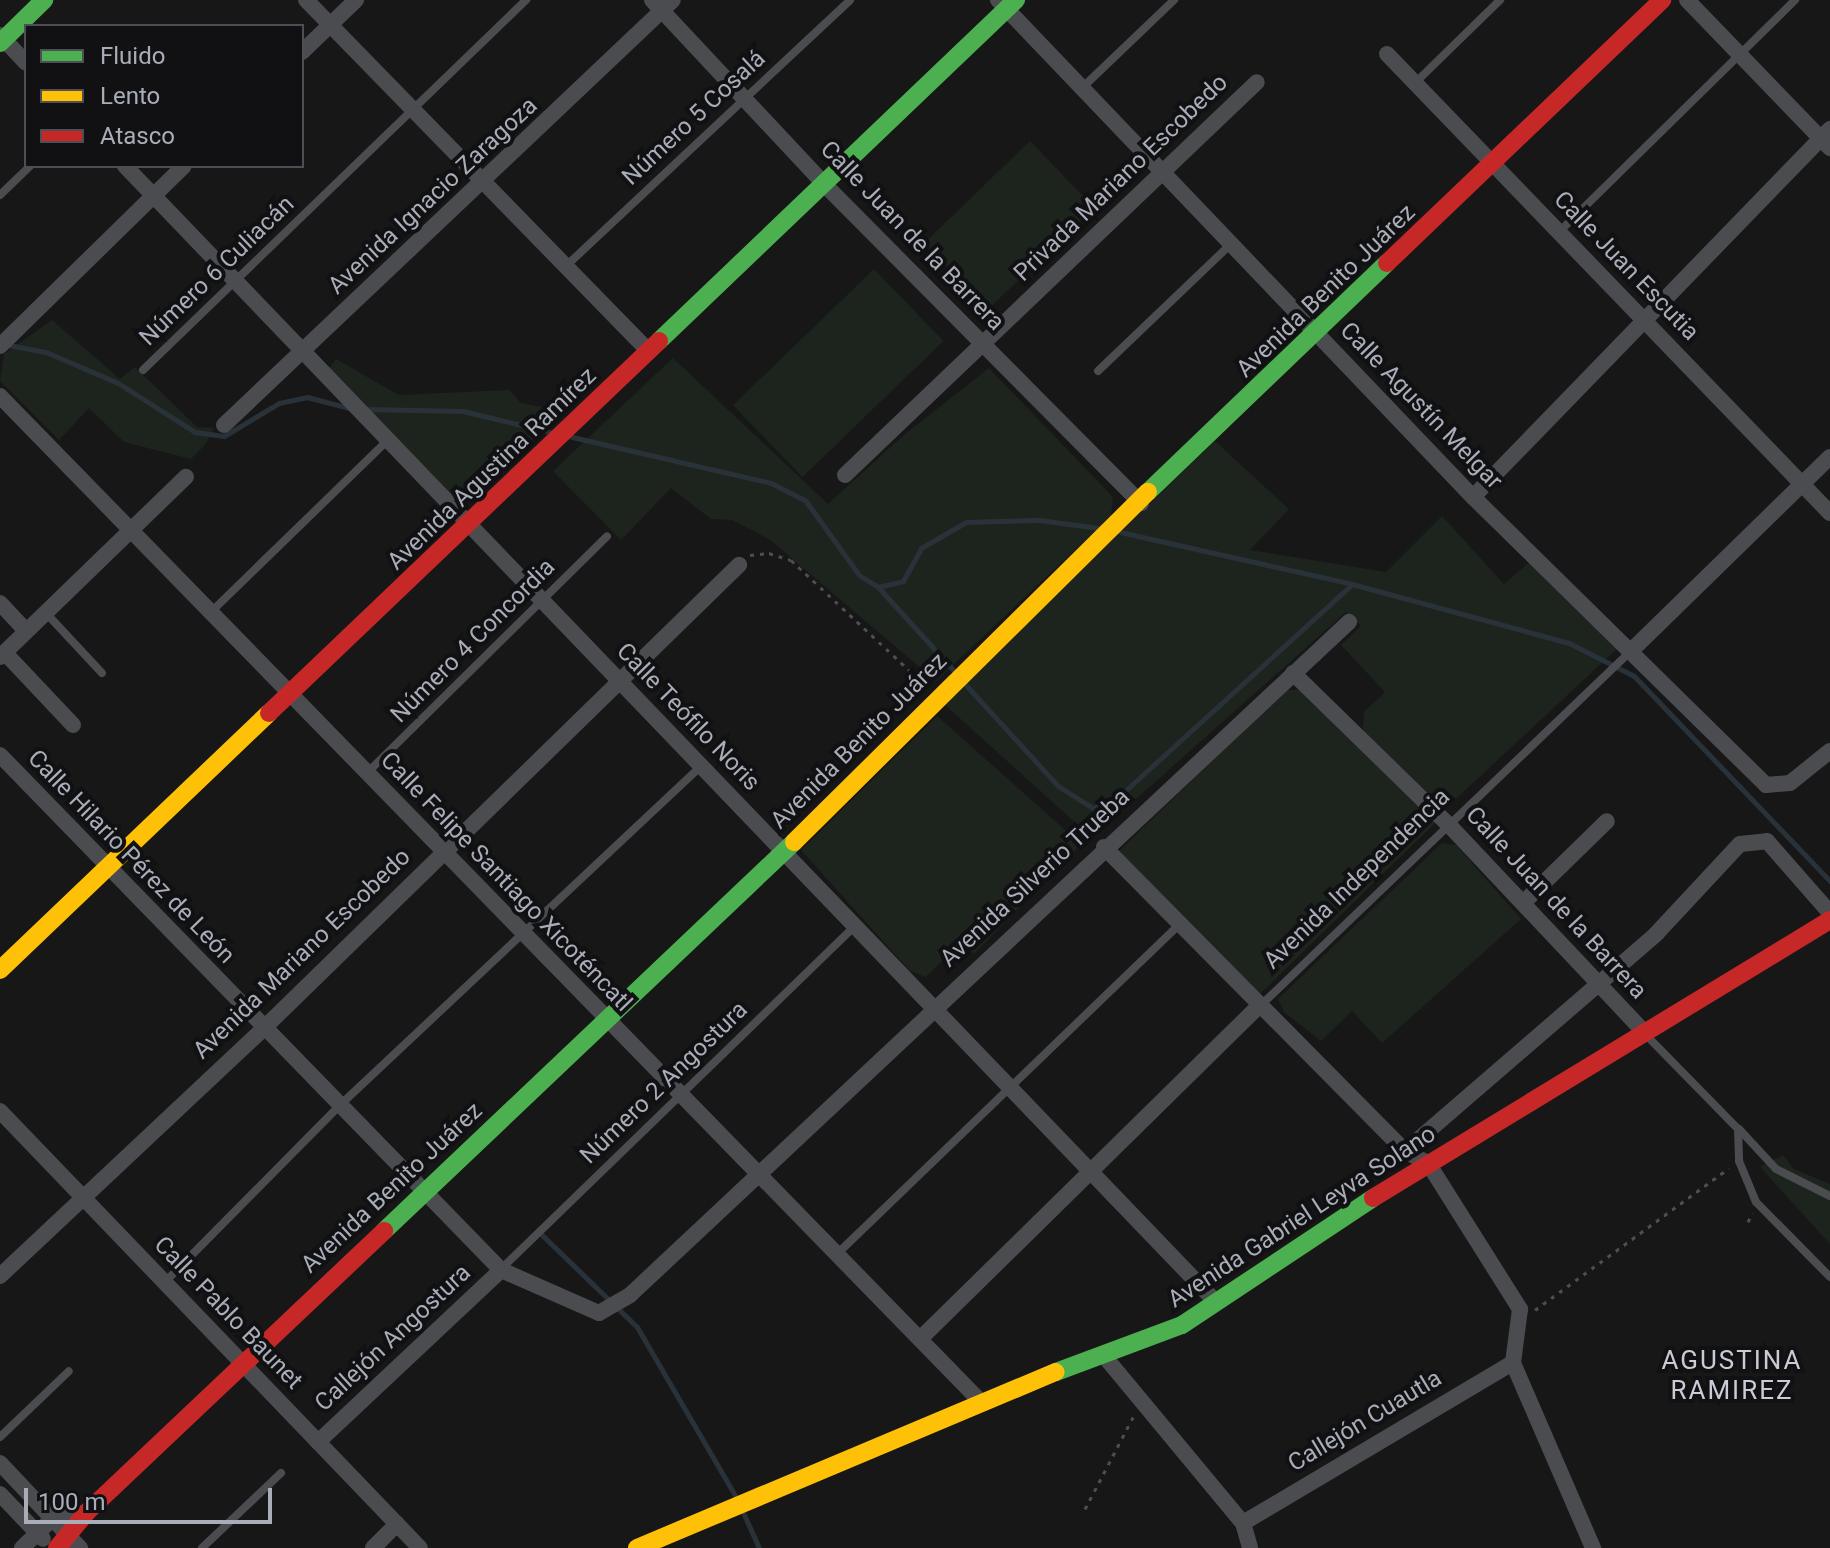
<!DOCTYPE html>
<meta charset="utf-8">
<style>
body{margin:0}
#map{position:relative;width:1830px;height:1548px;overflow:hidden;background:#171717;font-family:Roboto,sans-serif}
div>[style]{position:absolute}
.green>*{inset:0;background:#1d241e;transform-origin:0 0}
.stream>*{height:5px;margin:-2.5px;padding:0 2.5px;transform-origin:2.5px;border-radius:2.5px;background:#2a3239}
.path>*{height:3px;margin-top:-1.5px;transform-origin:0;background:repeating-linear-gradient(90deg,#4d4e52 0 4px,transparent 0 10px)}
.lane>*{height:8px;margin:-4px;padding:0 4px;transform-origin:4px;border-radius:4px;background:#4b4c50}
.street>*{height:16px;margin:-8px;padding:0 8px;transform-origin:8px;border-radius:8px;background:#4b4c50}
.fast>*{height:18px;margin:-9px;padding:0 9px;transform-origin:9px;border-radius:9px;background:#4caf50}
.slow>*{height:18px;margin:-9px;padding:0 9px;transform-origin:9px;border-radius:9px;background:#ffc107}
.jam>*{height:18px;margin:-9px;padding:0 9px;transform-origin:9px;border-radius:9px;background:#c62828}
span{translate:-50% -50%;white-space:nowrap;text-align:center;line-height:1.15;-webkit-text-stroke:8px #111113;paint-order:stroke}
.street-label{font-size:24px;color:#a8adb8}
.neighbourhood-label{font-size:26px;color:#c9ccd4;letter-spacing:2px}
.legend{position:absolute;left:24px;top:24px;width:280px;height:144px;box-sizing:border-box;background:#111113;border:2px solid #4d4f55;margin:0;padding:10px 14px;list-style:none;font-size:24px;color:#a8adb8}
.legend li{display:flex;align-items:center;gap:16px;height:40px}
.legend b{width:40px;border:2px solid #4d4f55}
.scale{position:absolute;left:24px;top:1488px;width:248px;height:36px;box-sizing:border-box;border:4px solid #a8adb8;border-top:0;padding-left:10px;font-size:24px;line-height:28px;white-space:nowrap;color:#a8adb8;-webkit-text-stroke:6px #111113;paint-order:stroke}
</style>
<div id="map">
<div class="green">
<i style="left:1030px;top:141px;width:92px;height:148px;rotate:46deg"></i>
<i style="left:874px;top:269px;width:100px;height:196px;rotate:46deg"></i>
<i style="clip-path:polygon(52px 320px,120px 379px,135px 367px,197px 427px,214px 428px,205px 445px,191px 459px,124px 442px,89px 408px,59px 440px,0 381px,4px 354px)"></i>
<i style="clip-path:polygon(673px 358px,828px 504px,905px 434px,989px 368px,1113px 497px,1111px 516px,936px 681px,769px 539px,732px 520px,711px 519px,671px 488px,621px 540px,553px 471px)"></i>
<i style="clip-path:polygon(336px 359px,399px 395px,509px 390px,521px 403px,563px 411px,472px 503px,450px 495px,327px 371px)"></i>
<i style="clip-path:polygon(1215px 441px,1289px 509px,1250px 550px,1386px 572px,1442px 516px,1504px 584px,1532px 560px,1619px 647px,1444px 810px,1363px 734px,1364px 712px,1385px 692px,1341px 645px,1361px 626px,1346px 612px,1108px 824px,1079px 826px,943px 703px)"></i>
<i style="clip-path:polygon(1286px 690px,1303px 690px,1436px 822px,1259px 995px,1118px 852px)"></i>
<i style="clip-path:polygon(937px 716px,1081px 844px,974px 954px,961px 942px,926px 977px,910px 971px,801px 850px)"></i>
<i style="clip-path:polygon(1442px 843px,1456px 845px,1521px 919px,1382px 1043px,1352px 1011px,1321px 1041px,1284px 1012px,1278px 999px)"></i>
<i style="clip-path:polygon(1783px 1155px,1794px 1169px,1830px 1184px,1830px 1244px,1760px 1167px)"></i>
</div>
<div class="stream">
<i style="left:9px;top:345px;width:38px;rotate:11deg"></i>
<i style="left:46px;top:352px;width:78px;rotate:23.3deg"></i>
<i style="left:118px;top:383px;width:91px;rotate:32.5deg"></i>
<i style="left:195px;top:432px;width:29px;rotate:8deg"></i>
<i style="left:224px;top:436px;width:64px;rotate:-31deg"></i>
<i style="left:279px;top:403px;width:29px;rotate:-12deg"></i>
<i style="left:307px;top:397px;width:48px;rotate:14.6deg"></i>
<i style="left:363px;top:409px;width:100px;rotate:1.1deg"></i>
<i style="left:463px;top:411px;width:89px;rotate:13.6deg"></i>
<i style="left:572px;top:437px;width:204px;rotate:13deg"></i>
<i style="left:771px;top:483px;width:38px;rotate:27deg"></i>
<i style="left:805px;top:500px;width:92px;rotate:54.2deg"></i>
<i style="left:859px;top:575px;width:22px;rotate:32deg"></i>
<i style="left:878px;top:587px;width:26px;rotate:-13deg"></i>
<i style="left:903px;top:581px;width:38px;rotate:-61deg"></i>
<i style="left:921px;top:548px;width:52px;rotate:-30deg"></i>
<i style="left:966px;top:522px;width:73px;rotate:-1.6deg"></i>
<i style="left:1039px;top:520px;width:60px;rotate:7.7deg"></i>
<i style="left:1120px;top:532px;width:238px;rotate:12.6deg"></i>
<i style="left:1352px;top:584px;width:225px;rotate:15.2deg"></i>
<i style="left:1569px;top:643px;width:73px;rotate:26.9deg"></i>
<i style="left:1634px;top:676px;width:284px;rotate:46.3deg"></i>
<i style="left:878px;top:587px;width:115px;rotate:47.8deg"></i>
<i style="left:964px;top:683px;width:139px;rotate:47.6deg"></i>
<i style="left:1058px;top:786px;width:41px;rotate:32.2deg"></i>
<i style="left:1093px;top:808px;width:23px;rotate:-20deg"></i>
<i style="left:1115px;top:800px;width:321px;rotate:-42.3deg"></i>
<i style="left:541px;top:1234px;width:134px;rotate:44.1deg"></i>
<i style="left:637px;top:1327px;width:197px;rotate:59.8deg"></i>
<i style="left:742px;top:1510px;width:42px;rotate:65.9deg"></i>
</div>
<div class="path">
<i style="left:750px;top:555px;width:19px;rotate:-6deg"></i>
<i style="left:769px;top:553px;width:23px;rotate:18deg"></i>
<i style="left:791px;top:560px;width:182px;rotate:43deg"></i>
<i style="left:1748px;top:1222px;width:10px;rotate:-66deg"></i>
<i style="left:1535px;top:1310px;width:240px;rotate:-36.2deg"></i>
<i style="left:1085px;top:1509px;width:104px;rotate:-62.4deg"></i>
</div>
<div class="lane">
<i style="left:1415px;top:83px;width:119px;rotate:-44.3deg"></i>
<i style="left:1083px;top:87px;width:126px;rotate:-43.7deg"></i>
<i style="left:0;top:195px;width:42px;rotate:-44deg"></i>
<i style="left:1559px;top:232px;width:331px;rotate:-44.5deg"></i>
<i style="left:566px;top:266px;width:389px;rotate:-43.1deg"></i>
<i style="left:143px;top:370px;width:533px;rotate:-44.01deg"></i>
<i style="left:1098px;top:371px;width:184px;rotate:-43.7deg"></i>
<i style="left:211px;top:612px;width:247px;rotate:-44.2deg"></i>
<i style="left:46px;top:613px;width:82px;rotate:47deg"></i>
<i style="left:367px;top:773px;width:337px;rotate:-44.6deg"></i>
<i style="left:1260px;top:1006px;width:515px;rotate:-43.74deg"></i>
<i style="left:1645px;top:1034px;width:133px;rotate:45.6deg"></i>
<i style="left:1738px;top:1129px;width:32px;rotate:88deg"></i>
<i style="left:1739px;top:1161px;width:44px;rotate:67.5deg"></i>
<i style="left:1756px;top:1202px;width:105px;rotate:45.4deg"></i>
<i style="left:1739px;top:1129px;width:54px;rotate:47.2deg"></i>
<i style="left:1776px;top:1169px;width:60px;rotate:26.6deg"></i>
<i style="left:837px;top:1254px;width:476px;rotate:-43.9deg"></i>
<i style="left:501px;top:1269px;width:493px;rotate:-44.1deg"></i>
<i style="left:165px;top:1282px;width:246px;rotate:-45.3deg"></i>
<i style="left:338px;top:1107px;width:498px;rotate:-43.2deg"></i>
<i style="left:0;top:1437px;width:95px;rotate:-43.7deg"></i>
<i style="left:202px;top:1548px;width:109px;rotate:-43.5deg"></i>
</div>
<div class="street">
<i style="left:306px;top:0;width:491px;rotate:45.7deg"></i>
<i style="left:652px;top:0;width:252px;rotate:46.9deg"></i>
<i style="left:824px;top:184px;width:450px;rotate:45.2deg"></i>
<i style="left:998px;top:0;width:687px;rotate:46.3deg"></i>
<i style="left:1473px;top:497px;width:411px;rotate:44.5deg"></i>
<i style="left:1766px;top:785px;width:24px;rotate:-5deg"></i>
<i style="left:1790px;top:783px;width:51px;rotate:-38.7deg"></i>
<i style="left:1687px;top:0;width:206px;rotate:46deg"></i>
<i style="left:0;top:35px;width:38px;rotate:47deg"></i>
<i style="left:302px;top:52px;width:75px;rotate:-43.9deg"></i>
<i style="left:1387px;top:54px;width:638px;rotate:46.02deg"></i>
<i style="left:125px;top:166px;width:1575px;rotate:46.16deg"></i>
<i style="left:0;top:346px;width:257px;rotate:-44.4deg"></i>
<i style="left:0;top:396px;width:1402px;rotate:45.72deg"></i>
<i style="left:224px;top:425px;width:618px;rotate:-43.43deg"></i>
<i style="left:845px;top:475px;width:569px;rotate:-43.65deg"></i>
<i style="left:1473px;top:497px;width:513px;rotate:-45.87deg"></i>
<i style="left:0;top:603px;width:38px;rotate:47deg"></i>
<i style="left:1633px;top:649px;width:275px;rotate:-44.3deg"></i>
<i style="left:5px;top:653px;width:99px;rotate:46.6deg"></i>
<i style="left:0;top:657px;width:259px;rotate:-44.1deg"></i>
<i style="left:1293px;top:673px;width:218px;rotate:44.3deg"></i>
<i style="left:1449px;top:825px;width:286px;rotate:46.7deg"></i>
<i style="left:0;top:755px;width:718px;rotate:45.79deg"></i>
<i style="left:501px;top:1270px;width:107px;rotate:23.7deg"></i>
<i style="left:599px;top:1313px;width:36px;rotate:-30deg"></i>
<i style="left:630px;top:1295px;width:985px;rotate:-43.11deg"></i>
<i style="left:1104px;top:847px;width:428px;rotate:45.3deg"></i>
<i style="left:1405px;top:1151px;width:26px;rotate:28deg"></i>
<i style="left:1428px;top:1163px;width:173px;rotate:57.8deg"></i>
<i style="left:1520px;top:1309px;width:54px;rotate:97.4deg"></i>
<i style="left:1513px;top:1363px;width:202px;rotate:66.6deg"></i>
<i style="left:1523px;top:903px;width:117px;rotate:-44.3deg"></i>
<i style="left:0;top:1111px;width:606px;rotate:46.14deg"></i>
<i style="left:1405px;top:1151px;width:332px;rotate:-40.8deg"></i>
<i style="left:1656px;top:934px;width:123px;rotate:-47deg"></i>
<i style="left:1740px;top:844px;width:27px;rotate:-6deg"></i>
<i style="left:1767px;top:841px;width:96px;rotate:48.8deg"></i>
<i style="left:0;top:1276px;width:361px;rotate:-43.2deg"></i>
<i style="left:263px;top:1029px;width:665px;rotate:-44.27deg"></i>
<i style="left:920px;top:1339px;width:475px;rotate:-44.5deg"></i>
<i style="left:1105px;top:1357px;width:216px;rotate:50.3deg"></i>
<i style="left:1243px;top:1523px;width:26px;rotate:74deg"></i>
<i style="left:318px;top:1442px;width:251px;rotate:-43.2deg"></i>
<i style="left:0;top:1463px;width:117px;rotate:46.7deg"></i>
<i style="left:0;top:1494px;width:62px;rotate:46.3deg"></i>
<i style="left:1243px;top:1523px;width:314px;rotate:-30.7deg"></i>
<i style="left:22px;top:1548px;width:42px;rotate:-44deg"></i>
<i style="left:52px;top:1519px;width:36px;rotate:-11deg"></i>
<i style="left:373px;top:1548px;width:34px;rotate:-45deg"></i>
</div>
<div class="fast">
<i style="left:0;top:43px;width:62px;rotate:-44.3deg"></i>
<i style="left:659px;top:341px;width:494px;rotate:-43.7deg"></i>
<i style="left:1148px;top:492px;width:331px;rotate:-43.8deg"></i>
<i style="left:384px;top:1231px;width:565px;rotate:-43.49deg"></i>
<i style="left:1056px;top:1372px;width:134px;rotate:-20.5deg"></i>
<i style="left:1182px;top:1325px;width:229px;rotate:-33.6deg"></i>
</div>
<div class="slow">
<i style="left:794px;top:842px;width:498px;rotate:-44.7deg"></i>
<i style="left:0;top:970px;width:372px;rotate:-43.7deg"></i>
<i style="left:637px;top:1548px;width:454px;rotate:-22.8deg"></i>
</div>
<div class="jam">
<i style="left:1387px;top:263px;width:381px;rotate:-43.7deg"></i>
<i style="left:269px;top:713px;width:539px;rotate:-43.65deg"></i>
<i style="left:1373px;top:1198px;width:535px;rotate:-31.31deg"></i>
<i style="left:57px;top:1548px;width:47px;rotate:-50.2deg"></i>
<i style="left:87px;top:1512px;width:409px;rotate:-43.4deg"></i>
</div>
<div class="street-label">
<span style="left:694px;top:118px;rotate:-43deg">Número 5 Cosalá</span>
<span style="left:1121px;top:178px;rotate:-44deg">Privada Mariano Escobedo</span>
<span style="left:433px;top:196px;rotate:-43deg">Avenida Ignacio Zaragoza</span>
<span style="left:912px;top:236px;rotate:46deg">Calle Juan de la Barrera</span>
<span style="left:1626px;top:266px;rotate:46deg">Calle Juan Escutia</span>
<span style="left:217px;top:271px;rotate:-44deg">Número 6 Culiacán</span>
<span style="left:1326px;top:291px;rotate:-44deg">Avenida Benito Juárez</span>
<span style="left:1421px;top:406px;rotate:46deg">Calle Agustín Melgar</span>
<span style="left:492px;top:469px;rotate:-44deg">Avenida Agustina Ramírez</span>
<span style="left:473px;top:641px;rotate:-45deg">Número 4 Concordia</span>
<span style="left:688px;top:717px;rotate:46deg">Calle Teófilo Noris</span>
<span style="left:859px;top:741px;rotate:-45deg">Avenida Benito Juárez</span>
<span style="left:131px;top:857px;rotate:46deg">Calle Hilario Pérez de León</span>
<span style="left:1035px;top:878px;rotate:-43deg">Avenida Silverio Trueba</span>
<span style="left:1357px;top:879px;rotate:-44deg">Avenida Independencia</span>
<span style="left:506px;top:882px;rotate:46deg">Calle Felipe Santiago Xicoténcatl</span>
<span style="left:1556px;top:903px;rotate:47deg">Calle Juan de la Barrera</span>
<span style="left:302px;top:954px;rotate:-44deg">Avenida Mariano Escobedo</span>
<span style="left:664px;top:1083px;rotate:-44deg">Número 2 Angostura</span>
<span style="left:392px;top:1188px;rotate:-43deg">Avenida Benito Juárez</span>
<span style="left:1302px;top:1217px;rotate:-33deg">Avenida Gabriel Leyva Solano</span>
<span style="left:228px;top:1313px;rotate:46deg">Calle Pablo Baunet</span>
<span style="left:393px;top:1338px;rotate:-43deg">Callejón Angostura</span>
<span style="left:1365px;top:1421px;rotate:-31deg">Callejón Cuautla</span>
</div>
<div class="neighbourhood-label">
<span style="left:1732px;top:1376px">AGUSTINA<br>RAMIREZ</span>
</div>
<ul class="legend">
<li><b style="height:10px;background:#4caf50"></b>Fluido</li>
<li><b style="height:10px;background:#ffc107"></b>Lento</li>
<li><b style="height:10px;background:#c62828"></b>Atasco</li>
</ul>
<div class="scale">100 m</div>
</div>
